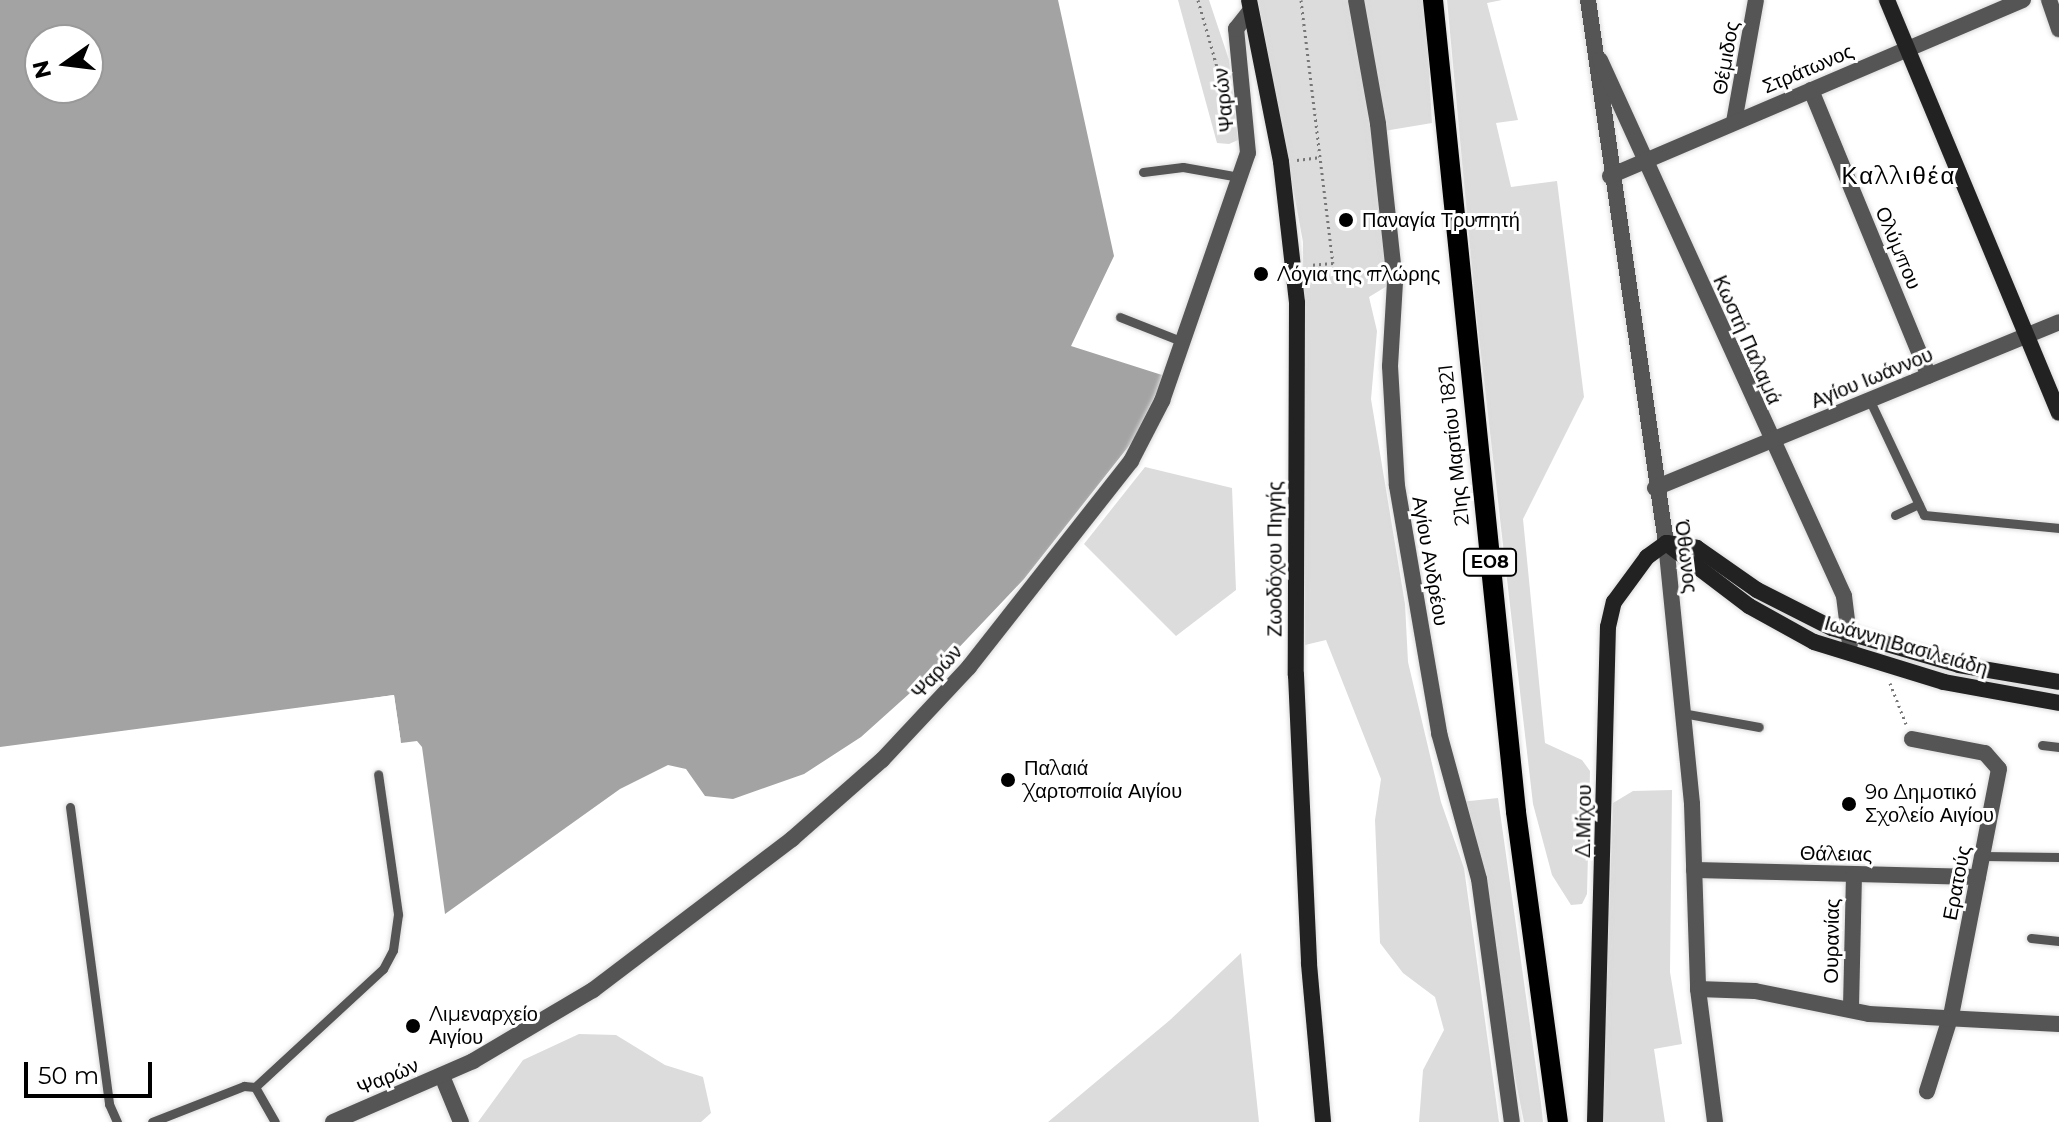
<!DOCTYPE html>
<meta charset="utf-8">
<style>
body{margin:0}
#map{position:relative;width:2059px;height:1122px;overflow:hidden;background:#fff;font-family:Montserrat,sans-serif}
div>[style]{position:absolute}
.green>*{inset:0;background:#dcdcdc}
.water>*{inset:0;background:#a3a3a3}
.pier>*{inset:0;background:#fff}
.path>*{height:3px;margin-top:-1.5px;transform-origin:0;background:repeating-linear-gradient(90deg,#777 0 2px,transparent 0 6px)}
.roads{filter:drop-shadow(0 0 2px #dbdbdb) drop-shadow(0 0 2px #dbdbdb)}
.lane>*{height:9px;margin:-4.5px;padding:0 4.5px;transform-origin:4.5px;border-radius:4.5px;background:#555}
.street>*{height:16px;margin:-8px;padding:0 8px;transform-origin:8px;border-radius:8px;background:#555}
.secondary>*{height:16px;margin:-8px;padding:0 8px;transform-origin:8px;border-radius:8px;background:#222}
.primary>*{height:20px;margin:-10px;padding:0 10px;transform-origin:10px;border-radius:10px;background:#000}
.dots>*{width:22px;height:22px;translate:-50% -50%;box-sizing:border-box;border:4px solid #fff;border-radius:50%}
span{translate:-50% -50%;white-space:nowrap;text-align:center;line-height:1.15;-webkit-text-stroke:6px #fff;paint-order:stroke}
.shield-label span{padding:2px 6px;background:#fff;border:2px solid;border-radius:6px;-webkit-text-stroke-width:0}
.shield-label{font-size:18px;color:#000;font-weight:700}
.street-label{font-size:20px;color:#000}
.poi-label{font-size:20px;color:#000}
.left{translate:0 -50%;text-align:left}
.quarter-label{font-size:24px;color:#000;letter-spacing:2px}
.north{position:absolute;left:24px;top:24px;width:80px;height:80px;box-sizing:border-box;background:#fff;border:2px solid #999;border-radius:50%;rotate:256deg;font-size:22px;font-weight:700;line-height:32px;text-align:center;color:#000}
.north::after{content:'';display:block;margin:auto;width:28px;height:36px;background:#000;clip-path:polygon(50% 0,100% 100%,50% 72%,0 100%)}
.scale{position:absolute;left:24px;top:1062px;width:128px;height:36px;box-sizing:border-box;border:4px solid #000;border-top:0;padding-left:10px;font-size:24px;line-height:28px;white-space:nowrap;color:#000;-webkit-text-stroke:6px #fff;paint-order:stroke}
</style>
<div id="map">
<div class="green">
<i style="clip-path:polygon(1178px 0,1209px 0,1229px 60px,1238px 140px,1229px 144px,1217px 143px)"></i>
<i style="clip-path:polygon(1258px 0,1425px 0,1432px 123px,1372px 133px,1387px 286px,1369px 297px,1377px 331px,1371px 399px,1405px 604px,1408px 662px,1441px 802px,1464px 868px,1499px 1122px,1419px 1122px,1423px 1070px,1444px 1030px,1435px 997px,1403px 973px,1380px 943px,1375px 820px,1381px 779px,1326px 640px,1305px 645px,1303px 242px)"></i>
<i style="clip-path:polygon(1447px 0,1502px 0,1487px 3px,1518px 120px,1496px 123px,1511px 187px,1557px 181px,1584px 397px,1523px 519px,1545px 743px,1582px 760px,1590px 771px,1587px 894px,1582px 904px,1571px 905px,1552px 875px,1533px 804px,1476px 311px)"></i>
<i style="clip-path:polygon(1145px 467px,1232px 488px,1236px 590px,1176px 636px,1084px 544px)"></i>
<i style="clip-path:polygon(1672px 790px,1670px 972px,1682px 1044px,1654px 1049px,1665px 1122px,1602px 1122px,1613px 803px,1633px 791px)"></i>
<i style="clip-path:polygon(1498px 798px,1541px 1103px,1543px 1122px,1524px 1122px,1460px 802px)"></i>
<i style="clip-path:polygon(1241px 953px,1259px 1122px,1048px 1122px,1170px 1020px)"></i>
<i style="clip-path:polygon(579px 1034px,616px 1035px,665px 1065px,703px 1077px,711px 1113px,701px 1122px,478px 1122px,523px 1060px)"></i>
</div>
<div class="water">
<i style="clip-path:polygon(evenodd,0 0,1058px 0,1114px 256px,1071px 346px,1162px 375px,1159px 388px,1132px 442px,1024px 579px,949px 658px,861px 737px,804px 774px,733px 799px,705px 796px,686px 769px,668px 765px,620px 789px,445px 914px,422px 747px,417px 741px,401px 743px,394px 695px,0 747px,0 0,40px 40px,88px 40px,88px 88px,40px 88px,40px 40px)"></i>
</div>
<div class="pier">
<i style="clip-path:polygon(394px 695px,401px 743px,391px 700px,0 751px)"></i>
</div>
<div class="path">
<i style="left:1198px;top:0;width:95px;rotate:74.1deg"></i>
<i style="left:1301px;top:0;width:265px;rotate:83.1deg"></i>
<i style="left:1333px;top:263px;width:24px;rotate:175deg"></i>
<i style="left:1297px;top:160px;width:24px;rotate:-7deg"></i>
<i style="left:1890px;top:683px;width:44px;rotate:68.7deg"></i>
</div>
<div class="roads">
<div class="lane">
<i style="left:1143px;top:172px;width:40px;rotate:-7.1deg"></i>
<i style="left:1183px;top:167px;width:57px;rotate:10.1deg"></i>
<i style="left:1120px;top:317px;width:66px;rotate:21.5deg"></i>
<i style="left:1870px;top:401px;width:126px;rotate:64.7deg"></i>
<i style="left:1924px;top:515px;width:136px;rotate:5.5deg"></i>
<i style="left:1895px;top:515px;width:26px;rotate:-25deg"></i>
<i style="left:1682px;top:713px;width:78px;rotate:10.3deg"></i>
<i style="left:2042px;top:745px;width:17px;rotate:7deg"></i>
<i style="left:70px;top:807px;width:300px;rotate:82.5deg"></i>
<i style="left:109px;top:1104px;width:20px;rotate:66deg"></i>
<i style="left:1983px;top:856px;width:76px;rotate:0.8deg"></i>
<i style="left:2031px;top:938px;width:28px;rotate:6deg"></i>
<i style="left:255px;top:1087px;width:174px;rotate:-42.7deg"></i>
<i style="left:383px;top:969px;width:21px;rotate:-62deg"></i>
<i style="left:393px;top:950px;width:36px;rotate:-82deg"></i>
<i style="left:398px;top:914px;width:141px;rotate:-98.1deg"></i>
<i style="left:152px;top:1122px;width:99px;rotate:-21.4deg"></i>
<i style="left:244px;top:1086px;width:11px;rotate:5deg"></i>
<i style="left:255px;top:1087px;width:40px;rotate:60.3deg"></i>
</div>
<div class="street">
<i style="left:1356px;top:0;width:126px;rotate:79.9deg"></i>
<i style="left:1378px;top:124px;width:159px;rotate:83.9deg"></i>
<i style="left:1395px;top:282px;width:84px;rotate:93.4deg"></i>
<i style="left:1390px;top:366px;width:120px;rotate:86.7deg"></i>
<i style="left:1397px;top:486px;width:251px;rotate:80.3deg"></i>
<i style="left:1439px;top:733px;width:151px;rotate:74.7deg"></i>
<i style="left:1479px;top:879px;width:245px;rotate:82.3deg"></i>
<i style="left:1588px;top:0;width:549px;rotate:81.83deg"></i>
<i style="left:1666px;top:543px;width:262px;rotate:84.3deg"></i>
<i style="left:1692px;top:804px;width:185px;rotate:88.1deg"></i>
<i style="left:1698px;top:989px;width:134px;rotate:82.7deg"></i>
<i style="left:2049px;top:0;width:31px;rotate:71deg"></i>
<i style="left:1600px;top:60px;width:589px;rotate:65.52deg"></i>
<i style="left:1844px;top:596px;width:48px;rotate:82.9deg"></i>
<i style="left:1811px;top:90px;width:309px;rotate:67.6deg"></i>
<i style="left:1734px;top:122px;width:124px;rotate:-79.8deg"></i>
<i style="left:1610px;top:176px;width:449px;rotate:-23.1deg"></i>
<i style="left:1655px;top:488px;width:437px;rotate:-22.3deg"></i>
<i style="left:1912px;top:739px;width:74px;rotate:10.9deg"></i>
<i style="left:1985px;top:753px;width:21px;rotate:49deg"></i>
<i style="left:1999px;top:769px;width:251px;rotate:101deg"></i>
<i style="left:1951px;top:1015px;width:80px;rotate:107.5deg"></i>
<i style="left:1694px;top:870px;width:284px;rotate:1.4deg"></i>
<i style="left:1698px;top:989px;width:57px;rotate:2deg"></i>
<i style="left:1755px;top:991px;width:116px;rotate:11.4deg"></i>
<i style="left:1869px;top:1014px;width:190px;rotate:3deg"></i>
<i style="left:1851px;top:1007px;width:132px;rotate:-88.7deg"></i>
<i style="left:442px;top:1076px;width:50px;rotate:67.6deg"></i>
<i style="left:333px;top:1122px;width:153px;rotate:-23.5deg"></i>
<i style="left:473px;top:1061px;width:139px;rotate:-30.6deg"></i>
<i style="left:593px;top:990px;width:250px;rotate:-37.2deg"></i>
<i style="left:792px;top:839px;width:120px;rotate:-41.3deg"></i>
<i style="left:882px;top:760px;width:127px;rotate:-46.9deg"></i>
<i style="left:969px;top:667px;width:262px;rotate:-51.8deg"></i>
<i style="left:1131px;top:461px;width:68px;rotate:-62.7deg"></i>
<i style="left:1162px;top:401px;width:262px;rotate:-70.9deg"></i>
<i style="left:1248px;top:153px;width:125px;rotate:-95.5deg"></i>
<i style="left:1236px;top:29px;width:23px;rotate:-52deg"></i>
</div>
<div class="secondary">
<i style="left:1249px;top:0;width:165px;rotate:78.8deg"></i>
<i style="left:1281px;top:162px;width:142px;rotate:83.5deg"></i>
<i style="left:1297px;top:303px;width:372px;rotate:90.2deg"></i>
<i style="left:1296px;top:675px;width:289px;rotate:87.4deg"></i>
<i style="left:1309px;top:964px;width:159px;rotate:84.9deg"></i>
<i style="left:1887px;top:0;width:447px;rotate:67.4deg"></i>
<i style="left:1666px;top:543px;width:104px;rotate:37.2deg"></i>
<i style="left:1749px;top:606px;width:74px;rotate:29deg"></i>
<i style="left:1814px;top:642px;width:136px;rotate:17.1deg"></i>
<i style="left:1944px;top:682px;width:117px;rotate:10.3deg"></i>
<i style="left:1667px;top:543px;width:30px;rotate:9deg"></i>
<i style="left:1697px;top:548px;width:73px;rotate:35deg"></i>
<i style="left:1757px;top:590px;width:84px;rotate:26.9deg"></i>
<i style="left:1832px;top:628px;width:132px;rotate:16.2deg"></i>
<i style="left:1959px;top:665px;width:101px;rotate:9.6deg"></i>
<i style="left:1595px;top:1122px;width:495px;rotate:-88.5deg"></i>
<i style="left:1608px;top:627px;width:26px;rotate:-77deg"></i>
<i style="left:1614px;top:602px;width:56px;rotate:-53.7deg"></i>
<i style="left:1647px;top:557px;width:24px;rotate:-36deg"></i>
</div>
<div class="primary">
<i style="left:1433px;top:0;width:816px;rotate:84.16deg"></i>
<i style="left:1516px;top:812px;width:313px;rotate:82.3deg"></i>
</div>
</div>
<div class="dots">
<i style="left:1346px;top:220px;background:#000"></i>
<i style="left:1261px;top:274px;background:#000"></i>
<i style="left:1008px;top:780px;background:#000"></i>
<i style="left:1849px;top:804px;background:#000"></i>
<i style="left:413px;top:1026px;background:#000"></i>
</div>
<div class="shield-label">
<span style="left:1490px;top:562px">ΕΟ8</span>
</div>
<div class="street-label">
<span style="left:1726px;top:58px;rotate:-80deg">Θέμιδος</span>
<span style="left:1808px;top:69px;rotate:-23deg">Στράτωνος</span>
<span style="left:1224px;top:100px;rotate:-96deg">Ψαρών</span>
<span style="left:1898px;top:248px;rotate:67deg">Ολύμπου</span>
<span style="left:1747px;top:340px;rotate:66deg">Κωστή Παλαμά</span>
<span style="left:1872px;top:378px;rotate:-22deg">Αγίου Ιωάννου</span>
<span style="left:1454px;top:445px;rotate:-96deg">21ης Μαρτίου 1821</span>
<span style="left:1686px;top:557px;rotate:83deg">Όθωνος</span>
<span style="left:1275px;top:559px;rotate:-90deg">Ζωοδόχου Πηγής</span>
<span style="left:1430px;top:561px;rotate:80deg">Αγίου Ανδρέου</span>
<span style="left:1906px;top:646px;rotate:16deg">Ιωάννη Βασιλειάδη</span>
<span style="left:937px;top:672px;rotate:-48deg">Ψαρών</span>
<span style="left:1584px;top:821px;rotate:-89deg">Δ.Μίχου</span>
<span style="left:1836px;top:854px;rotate:1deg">Θάλειας</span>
<span style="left:1957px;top:883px;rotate:-79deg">Ερατούς</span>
<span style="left:1832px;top:941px;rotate:-89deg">Ουρανίας</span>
<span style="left:388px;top:1077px;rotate:-23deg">Ψαρών</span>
</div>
<div class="poi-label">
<span class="left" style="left:1362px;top:220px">Παναγία Τρυπητή</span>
<span class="left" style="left:1277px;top:274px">Λόγια της πλώρης</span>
<span class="left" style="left:1024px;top:780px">Παλαιά<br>Χαρτοποιία Αιγίου</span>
<span class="left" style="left:1865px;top:804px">9ο Δημοτικό<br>Σχολείο Αιγίου</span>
<span class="left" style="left:429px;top:1026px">Λιμεναρχείο<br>Αιγίου</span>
</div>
<div class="quarter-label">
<span style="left:1899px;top:176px">Καλλιθέα</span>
</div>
<div class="north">N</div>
<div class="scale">50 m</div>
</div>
